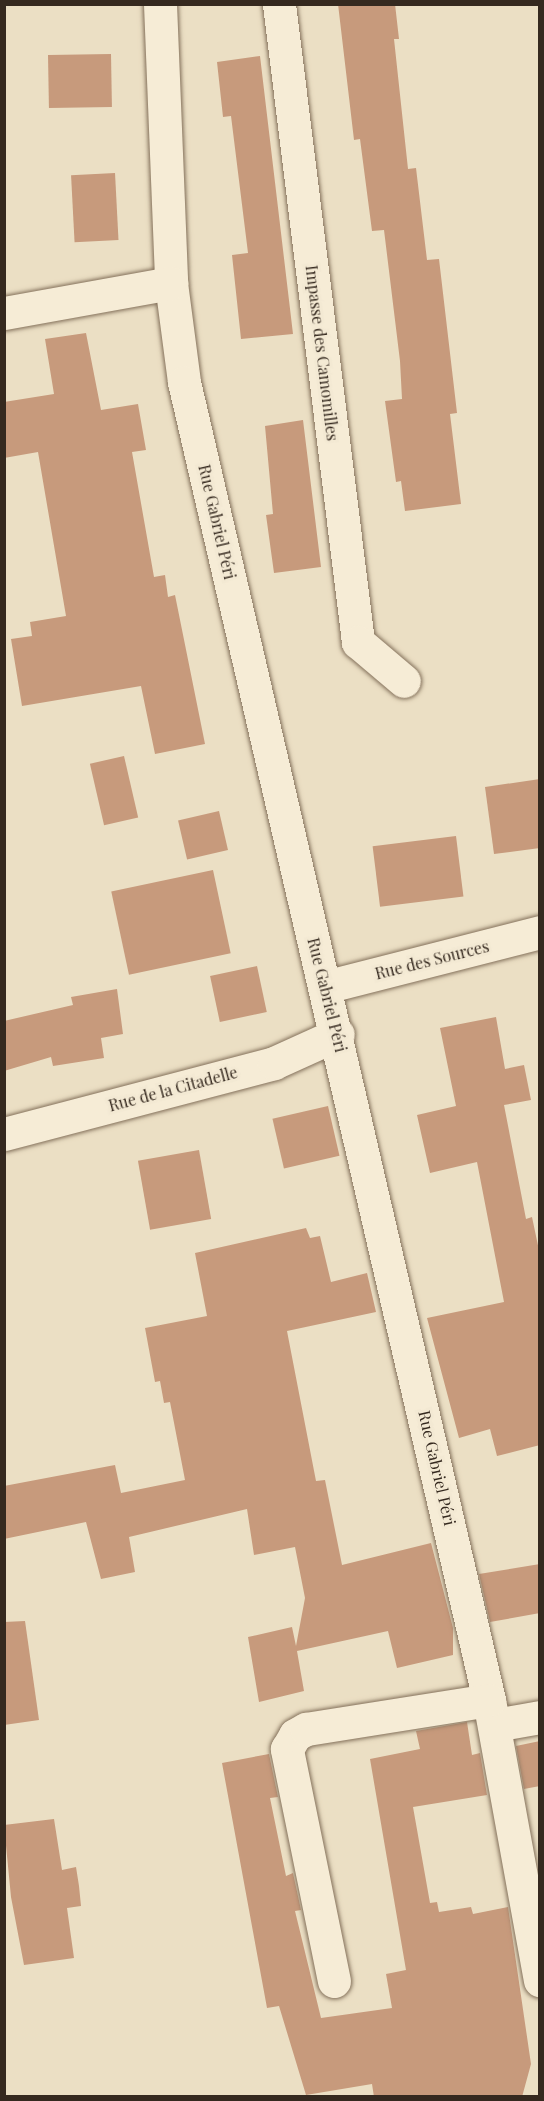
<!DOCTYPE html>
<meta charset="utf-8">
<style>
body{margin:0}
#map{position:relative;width:544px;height:2101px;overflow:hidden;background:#ebdfc4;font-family:"Playfair Display",serif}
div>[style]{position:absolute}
.building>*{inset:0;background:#c79a7c;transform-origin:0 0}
.roads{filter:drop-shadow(0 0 2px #84715b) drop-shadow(0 0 2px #84715b)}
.minor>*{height:33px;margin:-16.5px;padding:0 16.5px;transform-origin:16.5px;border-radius:16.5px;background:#f6ecd6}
span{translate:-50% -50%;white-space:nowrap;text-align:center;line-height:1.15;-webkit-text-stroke:6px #f3e9d3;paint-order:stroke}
.street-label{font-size:16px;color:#35291f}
.frame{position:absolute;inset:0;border:6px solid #35291f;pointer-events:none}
</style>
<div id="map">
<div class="building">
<i style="clip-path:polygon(338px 4px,395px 4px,399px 39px,394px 39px,408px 169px,416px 168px,427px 260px,439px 259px,457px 413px,450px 414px,461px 504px,405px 511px,401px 481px,396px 482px,385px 401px,402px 399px,400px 361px,384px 230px,372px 231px,360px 139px,354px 140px)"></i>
<i style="left:111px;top:54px;width:53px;height:63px;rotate:89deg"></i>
<i style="clip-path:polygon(260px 56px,293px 334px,241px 339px,232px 255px,248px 253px,231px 116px,223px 117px,217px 62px)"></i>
<i style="left:115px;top:173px;width:67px;height:44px;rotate:87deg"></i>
<i style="clip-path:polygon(86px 333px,101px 410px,138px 404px,146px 450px,132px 452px,154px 577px,165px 575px,168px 597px,175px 595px,205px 744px,155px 754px,141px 686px,22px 706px,11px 639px,32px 636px,30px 622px,66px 616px,38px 452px,4px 458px,4px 402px,54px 394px,45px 339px)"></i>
<i style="clip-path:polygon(303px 420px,321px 567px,274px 573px,266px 515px,273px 514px,265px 426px)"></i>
<i style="left:124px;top:756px;width:63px;height:35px;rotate:77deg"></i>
<i style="clip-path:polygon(540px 779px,540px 848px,494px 854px,485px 787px)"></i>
<i style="left:219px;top:811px;width:40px;height:42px;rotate:77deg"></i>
<i style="left:456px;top:836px;width:61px;height:84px;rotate:83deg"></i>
<i style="left:213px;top:870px;width:85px;height:104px;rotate:78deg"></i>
<i style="left:257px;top:966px;width:47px;height:48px;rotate:78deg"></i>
<i style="clip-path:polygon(117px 989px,123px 1034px,101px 1038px,104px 1058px,53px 1066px,51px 1057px,4px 1071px,4px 1021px,73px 1005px,71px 997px)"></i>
<i style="clip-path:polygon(496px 1017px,505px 1069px,524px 1065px,531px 1100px,504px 1105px,526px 1219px,532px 1217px,540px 1255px,540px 1445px,497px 1456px,490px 1429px,459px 1438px,427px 1318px,504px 1302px,477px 1162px,430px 1173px,417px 1115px,456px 1106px,440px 1028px)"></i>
<i style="left:328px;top:1106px;width:51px;height:57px;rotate:77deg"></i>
<i style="left:199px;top:1150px;width:70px;height:62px;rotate:80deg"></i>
<i style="clip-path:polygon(306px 1228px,310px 1238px,320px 1236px,331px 1282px,367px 1273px,376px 1312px,287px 1331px,316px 1481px,325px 1480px,342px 1565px,431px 1543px,453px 1628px,453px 1655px,397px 1668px,388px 1631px,297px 1651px,304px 1691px,259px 1702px,248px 1637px,292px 1627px,296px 1646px,305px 1598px,295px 1547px,254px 1555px,247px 1509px,129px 1537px,135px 1572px,101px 1579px,86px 1522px,4px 1539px,4px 1486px,115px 1465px,121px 1493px,185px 1480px,170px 1402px,164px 1403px,160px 1381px,155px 1382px,145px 1328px,207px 1316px,195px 1253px)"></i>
<i style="clip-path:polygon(540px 1564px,540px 1613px,490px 1622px,479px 1574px)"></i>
<i style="clip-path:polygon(25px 1621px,39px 1720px,4px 1725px,4px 1622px)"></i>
<i style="clip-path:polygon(467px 1722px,472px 1755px,480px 1753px,487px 1795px,413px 1807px,430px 1903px,437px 1902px,439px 1912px,471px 1907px,473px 1914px,508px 1907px,531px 2064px,522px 2097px,374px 2097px,372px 2084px,306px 2095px,279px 2006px,267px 2008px,222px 1763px,269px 1754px,278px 1797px,270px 1798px,286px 1876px,293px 1873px,301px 1910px,295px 1911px,321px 2018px,392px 2008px,386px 1974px,406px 1970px,370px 1759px,420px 1749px,416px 1731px)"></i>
<i style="clip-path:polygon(540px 1741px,540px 1786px,524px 1789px,516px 1746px)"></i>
<i style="clip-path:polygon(54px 1819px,62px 1870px,76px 1867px,79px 1886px,81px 1906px,67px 1908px,74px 1958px,24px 1965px,11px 1897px,4px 1825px)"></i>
</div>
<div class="roads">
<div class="minor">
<i style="left:160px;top:4px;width:279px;rotate:87.7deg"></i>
<i style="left:171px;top:283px;width:100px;rotate:82.5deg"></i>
<i style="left:184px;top:382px;width:1353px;rotate:76.97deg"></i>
<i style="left:489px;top:1700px;width:285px;rotate:79.7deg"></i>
<i style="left:279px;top:4px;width:643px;rotate:82.94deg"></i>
<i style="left:358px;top:642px;width:60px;rotate:40.3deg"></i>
<i style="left:4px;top:313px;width:170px;rotate:-10.2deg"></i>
<i style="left:325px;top:987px;width:222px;rotate:-14.3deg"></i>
<i style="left:4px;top:1134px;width:279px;rotate:-14.7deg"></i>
<i style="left:274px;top:1063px;width:70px;rotate:-24.4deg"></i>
<i style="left:495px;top:1725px;width:46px;rotate:-10.1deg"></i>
<i style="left:334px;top:1981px;width:237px;rotate:-101.5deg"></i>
<i style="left:287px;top:1749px;width:16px;rotate:-60deg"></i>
<i style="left:295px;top:1735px;width:13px;rotate:-29deg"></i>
<i style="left:306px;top:1729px;width:185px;rotate:-9deg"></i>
</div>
</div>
<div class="street-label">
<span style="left:322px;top:353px;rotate:83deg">Impasse des Camomilles</span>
<span style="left:217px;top:522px;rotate:77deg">Rue Gabriel Péri</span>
<span style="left:432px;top:960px;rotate:-14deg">Rue des Sources</span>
<span style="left:327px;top:995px;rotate:76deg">Rue Gabriel Péri</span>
<span style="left:173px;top:1089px;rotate:-15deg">Rue de la Citadelle</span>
<span style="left:437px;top:1468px;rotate:77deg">Rue Gabriel Péri</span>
</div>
<div class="frame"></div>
</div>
